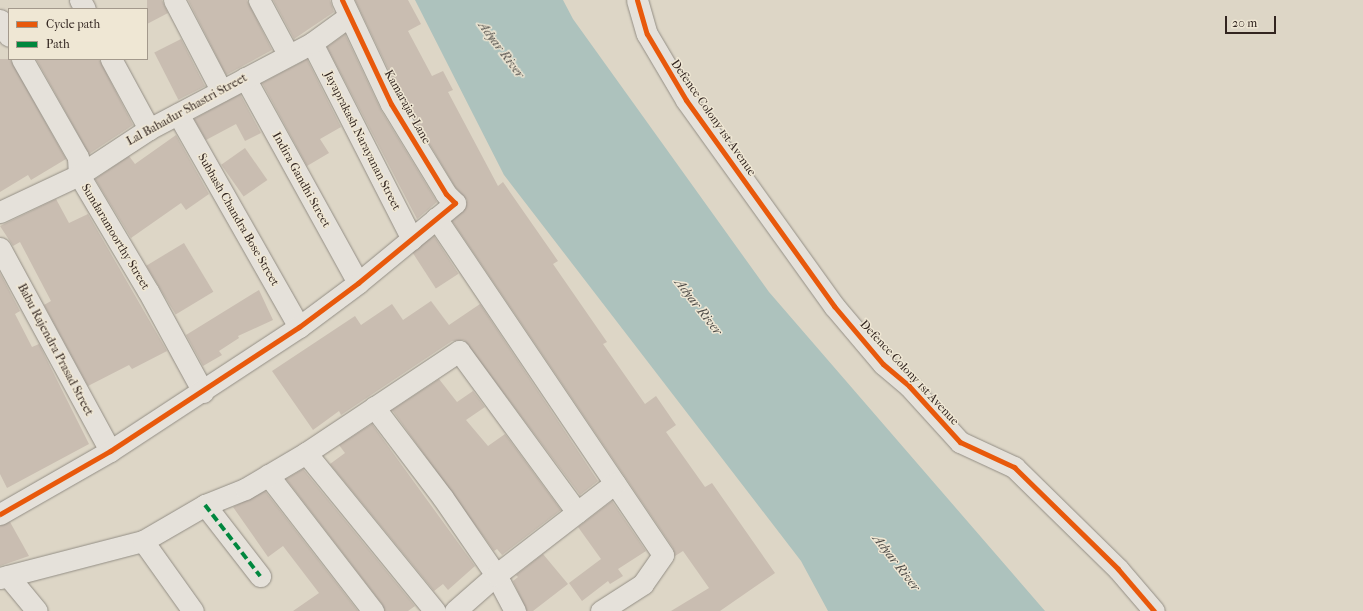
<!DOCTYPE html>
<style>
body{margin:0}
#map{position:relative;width:1363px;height:611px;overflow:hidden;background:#ddd6c6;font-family:"IM FELL French Canon",serif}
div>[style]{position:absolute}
.water>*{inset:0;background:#adc2bd}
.building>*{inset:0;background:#c9bdb1;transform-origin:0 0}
.roads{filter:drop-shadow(0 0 1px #938e85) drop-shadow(0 0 1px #938e85)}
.minor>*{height:21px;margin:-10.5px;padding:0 10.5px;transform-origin:10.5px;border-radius:10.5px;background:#e5e1da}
.quiet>*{height:4px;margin-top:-2px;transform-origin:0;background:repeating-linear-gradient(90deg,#00873e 0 8px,transparent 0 12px)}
.cycleway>*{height:5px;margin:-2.5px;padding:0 2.5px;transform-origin:2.5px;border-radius:2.5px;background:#e8590c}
span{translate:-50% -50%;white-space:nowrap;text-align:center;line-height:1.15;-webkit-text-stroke:3px #efe7d4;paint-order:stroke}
.street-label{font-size:12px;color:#322520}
.water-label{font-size:13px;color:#4c4a46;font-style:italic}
.legend{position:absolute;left:8px;top:8px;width:140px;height:52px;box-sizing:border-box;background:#efe7d4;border:1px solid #a3998c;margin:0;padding:5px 7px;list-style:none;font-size:12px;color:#322520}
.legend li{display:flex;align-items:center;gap:8px;height:20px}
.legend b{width:20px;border:1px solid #a3998c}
.scale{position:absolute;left:1225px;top:16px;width:51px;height:18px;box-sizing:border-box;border:2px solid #322520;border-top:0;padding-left:5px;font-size:12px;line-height:14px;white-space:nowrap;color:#322520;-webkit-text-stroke:3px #efe7d4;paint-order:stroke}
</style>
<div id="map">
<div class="water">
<i style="clip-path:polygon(415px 0,563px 0,573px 19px,769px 292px,1045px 611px,828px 611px,801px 561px,504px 175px)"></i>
</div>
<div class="building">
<i style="clip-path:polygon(147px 0,162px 0,168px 13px,147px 24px)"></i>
<i style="clip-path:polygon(188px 0,247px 0,272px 50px,226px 75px)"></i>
<i style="clip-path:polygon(273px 0,330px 0,334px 12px,294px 39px)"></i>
<i style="clip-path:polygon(355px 0,408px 0,421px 24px,408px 31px,432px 76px,443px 71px,453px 90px,448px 92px,498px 186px,503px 182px,558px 261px,553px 264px,607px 342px,603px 344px,645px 404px,656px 396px,676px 425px,666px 432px,705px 487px,712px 483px,775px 573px,720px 611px,671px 611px,709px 588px,683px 551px,675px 556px,673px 548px,452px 221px,466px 207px,467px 200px,455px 187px,402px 98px)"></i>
<i style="clip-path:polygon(345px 34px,381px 110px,437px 202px,417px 219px,327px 47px)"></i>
<i style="left:181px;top:39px;width:53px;height:30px;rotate:63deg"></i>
<i style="clip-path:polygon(0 59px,10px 59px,66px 159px,31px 180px,28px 175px,0 192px)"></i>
<i style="clip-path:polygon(36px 59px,99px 59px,133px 125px,89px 154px)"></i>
<i style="clip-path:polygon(307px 59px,341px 127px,320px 139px,329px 153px,307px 166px,262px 83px)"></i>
<i style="clip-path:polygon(240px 94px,261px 133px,245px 141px,236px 124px,206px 140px,194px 119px)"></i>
<i style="clip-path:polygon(176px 135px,209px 194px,186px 210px,181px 203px,131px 238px,95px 179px,129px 156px,135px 164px)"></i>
<i style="left:245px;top:148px;width:39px;height:29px;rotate:55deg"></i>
<i style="clip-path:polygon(56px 199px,69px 223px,88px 214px,167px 351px,132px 369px,129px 365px,88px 386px,44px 305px,51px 301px,20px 242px,13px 246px,0 226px)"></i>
<i style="left:434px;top:236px;width:45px;height:27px;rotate:57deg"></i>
<i style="left:184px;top:243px;width:57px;height:44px;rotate:59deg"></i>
<i style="clip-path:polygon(0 273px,20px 311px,15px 314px,32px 347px,39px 344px,89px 444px,7px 488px,0 474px)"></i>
<i style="clip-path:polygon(259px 290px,273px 320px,238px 336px,239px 338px,219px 351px,222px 355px,203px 366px,186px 335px)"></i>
<i style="clip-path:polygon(431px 301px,449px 325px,480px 304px,598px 481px,580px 495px,464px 340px,452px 341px,341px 415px,339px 411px,313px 430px,272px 371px,355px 316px,361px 325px,392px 304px,403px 320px)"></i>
<i style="clip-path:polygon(439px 379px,457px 402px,473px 391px,485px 407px,466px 420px,488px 446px,505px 434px,561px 510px,502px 555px,497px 549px,494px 551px,392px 410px)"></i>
<i style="clip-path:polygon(372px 424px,475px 566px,448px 590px,443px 584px,434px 591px,330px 464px,345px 453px,339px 445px)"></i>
<i style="clip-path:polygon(303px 469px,415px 606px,408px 611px,385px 611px,382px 604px,286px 479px)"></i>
<i style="clip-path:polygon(265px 491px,358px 611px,293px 611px,319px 593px,283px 546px,268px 557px,233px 507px)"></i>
<i style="clip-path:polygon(612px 501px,646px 551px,618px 569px,623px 576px,610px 584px,608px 581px,582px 601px,569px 583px,601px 559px,578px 527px)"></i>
<i style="clip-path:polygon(10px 522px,29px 556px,0 566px,0 526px)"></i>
<i style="clip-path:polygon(543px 554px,568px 584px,533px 611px,527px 611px,513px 581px,518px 577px,516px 575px)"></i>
</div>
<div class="roads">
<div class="minor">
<i style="left:80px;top:0;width:10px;rotate:61deg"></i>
<i style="left:174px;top:0;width:102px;rotate:62.4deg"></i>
<i style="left:259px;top:0;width:61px;rotate:61.8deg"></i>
<i style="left:637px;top:0;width:35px;rotate:74deg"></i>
<i style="left:647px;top:34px;width:77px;rotate:59.4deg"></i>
<i style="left:686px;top:100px;width:254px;rotate:54.3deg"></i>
<i style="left:834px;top:306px;width:76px;rotate:49.8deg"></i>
<i style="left:883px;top:364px;width:34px;rotate:40deg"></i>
<i style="left:909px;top:386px;width:76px;rotate:47.7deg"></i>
<i style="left:960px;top:442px;width:60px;rotate:24.8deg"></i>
<i style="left:1014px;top:467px;width:146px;rotate:44.4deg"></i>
<i style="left:1118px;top:569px;width:55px;rotate:49.4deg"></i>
<i style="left:0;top:20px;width:18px;rotate:61deg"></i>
<i style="left:312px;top:43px;width:220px;rotate:63deg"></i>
<i style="left:22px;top:59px;width:113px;rotate:60.3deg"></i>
<i style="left:78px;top:157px;width:18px;rotate:87deg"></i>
<i style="left:79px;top:175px;width:135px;rotate:59.3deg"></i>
<i style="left:148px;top:291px;width:115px;rotate:61.4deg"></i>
<i style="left:111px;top:59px;width:80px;rotate:61.5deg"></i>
<i style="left:245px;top:78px;width:234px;rotate:61.1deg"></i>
<i style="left:178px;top:114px;width:245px;rotate:60.4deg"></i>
<i style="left:0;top:212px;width:87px;rotate:-25.1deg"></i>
<i style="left:79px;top:175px;width:84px;rotate:-33.3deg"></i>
<i style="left:149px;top:129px;width:184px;rotate:-27.8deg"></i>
<i style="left:312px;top:43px;width:46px;rotate:-36.1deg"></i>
<i style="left:436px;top:218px;width:406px;rotate:56deg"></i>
<i style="left:663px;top:555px;width:35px;rotate:125deg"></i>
<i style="left:643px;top:584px;width:50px;rotate:147.3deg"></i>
<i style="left:0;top:248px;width:231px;rotate:61.5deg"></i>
<i style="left:374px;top:407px;width:114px;rotate:52.8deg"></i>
<i style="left:443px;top:498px;width:93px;rotate:55.5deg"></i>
<i style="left:496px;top:575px;width:41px;rotate:62.2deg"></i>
<i style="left:306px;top:453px;width:204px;rotate:50.8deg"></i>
<i style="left:268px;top:475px;width:172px;rotate:52.3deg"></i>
<i style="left:205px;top:505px;width:90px;rotate:52.2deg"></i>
<i style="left:0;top:514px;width:127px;rotate:-29.8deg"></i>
<i style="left:110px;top:451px;width:226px;rotate:-33.3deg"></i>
<i style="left:299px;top:327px;width:74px;rotate:-36.7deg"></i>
<i style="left:358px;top:283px;width:126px;rotate:-39.5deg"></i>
<i style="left:455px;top:203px;width:13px;rotate:-135deg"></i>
<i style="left:446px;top:194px;width:105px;rotate:-121.4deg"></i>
<i style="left:391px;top:104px;width:115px;rotate:-115.2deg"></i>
<i style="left:143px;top:541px;width:86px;rotate:54.5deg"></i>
<i style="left:8px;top:576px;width:45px;rotate:50.4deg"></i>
<i style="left:0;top:578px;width:148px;rotate:-14.5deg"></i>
<i style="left:143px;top:541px;width:72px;rotate:-30.1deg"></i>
<i style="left:205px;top:505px;width:43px;rotate:-21.8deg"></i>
<i style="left:245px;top:489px;width:71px;rotate:-30.5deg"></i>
<i style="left:306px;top:453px;width:184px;rotate:-33.7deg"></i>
<i style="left:459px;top:351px;width:200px;rotate:53.8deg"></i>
<i style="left:455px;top:611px;width:55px;rotate:-41.3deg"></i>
<i style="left:496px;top:575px;width:150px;rotate:-37.7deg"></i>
</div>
</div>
<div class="quiet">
<i style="left:205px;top:505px;width:90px;rotate:52.2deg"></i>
</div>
<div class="cycleway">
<i style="left:637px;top:0;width:35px;rotate:74deg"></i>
<i style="left:647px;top:34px;width:77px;rotate:59.4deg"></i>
<i style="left:686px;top:100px;width:254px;rotate:54.3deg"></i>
<i style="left:834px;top:306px;width:76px;rotate:49.8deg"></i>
<i style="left:883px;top:364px;width:34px;rotate:40deg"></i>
<i style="left:909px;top:386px;width:76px;rotate:47.7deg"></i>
<i style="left:960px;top:442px;width:60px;rotate:24.8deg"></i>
<i style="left:1014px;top:467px;width:146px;rotate:44.4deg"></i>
<i style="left:1118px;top:569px;width:55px;rotate:49.4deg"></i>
<i style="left:0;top:514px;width:127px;rotate:-29.8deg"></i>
<i style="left:110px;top:451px;width:226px;rotate:-33.3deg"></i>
<i style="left:299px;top:327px;width:74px;rotate:-36.7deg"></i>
<i style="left:358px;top:283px;width:126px;rotate:-39.5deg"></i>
<i style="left:455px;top:203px;width:13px;rotate:-135deg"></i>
<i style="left:446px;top:194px;width:105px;rotate:-121.4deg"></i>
<i style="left:391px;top:104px;width:115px;rotate:-115.2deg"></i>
</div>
<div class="street-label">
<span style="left:407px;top:107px;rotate:61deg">Kamarajar Lane</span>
<span style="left:187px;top:110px;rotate:-29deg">Lal Bahadur Shastri Street</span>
<span style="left:713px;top:118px;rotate:55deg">Defence Colony 1st Avenue</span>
<span style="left:362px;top:141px;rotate:63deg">Jayaprakash Narayanan Street</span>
<span style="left:301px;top:180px;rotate:61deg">Indira Gandhi Street</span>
<span style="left:238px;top:220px;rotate:60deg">Subhash Chandra Bose Street</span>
<span style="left:115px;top:237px;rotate:59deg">Sundaramoorthy Street</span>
<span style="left:55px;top:350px;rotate:62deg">Babu Rajendra Prasad Street</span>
<span style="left:909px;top:373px;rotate:47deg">Defence Colony 1st Avenue</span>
</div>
<div class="water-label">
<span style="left:501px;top:50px;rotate:53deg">Adyar River</span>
<span style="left:698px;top:307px;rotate:52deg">Adyar River</span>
<span style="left:896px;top:563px;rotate:52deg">Adyar River</span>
</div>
<ul class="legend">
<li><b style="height:5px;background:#e8590c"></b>Cycle path</li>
<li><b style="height:5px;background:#00873e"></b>Path</li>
</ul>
<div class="scale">20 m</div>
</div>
